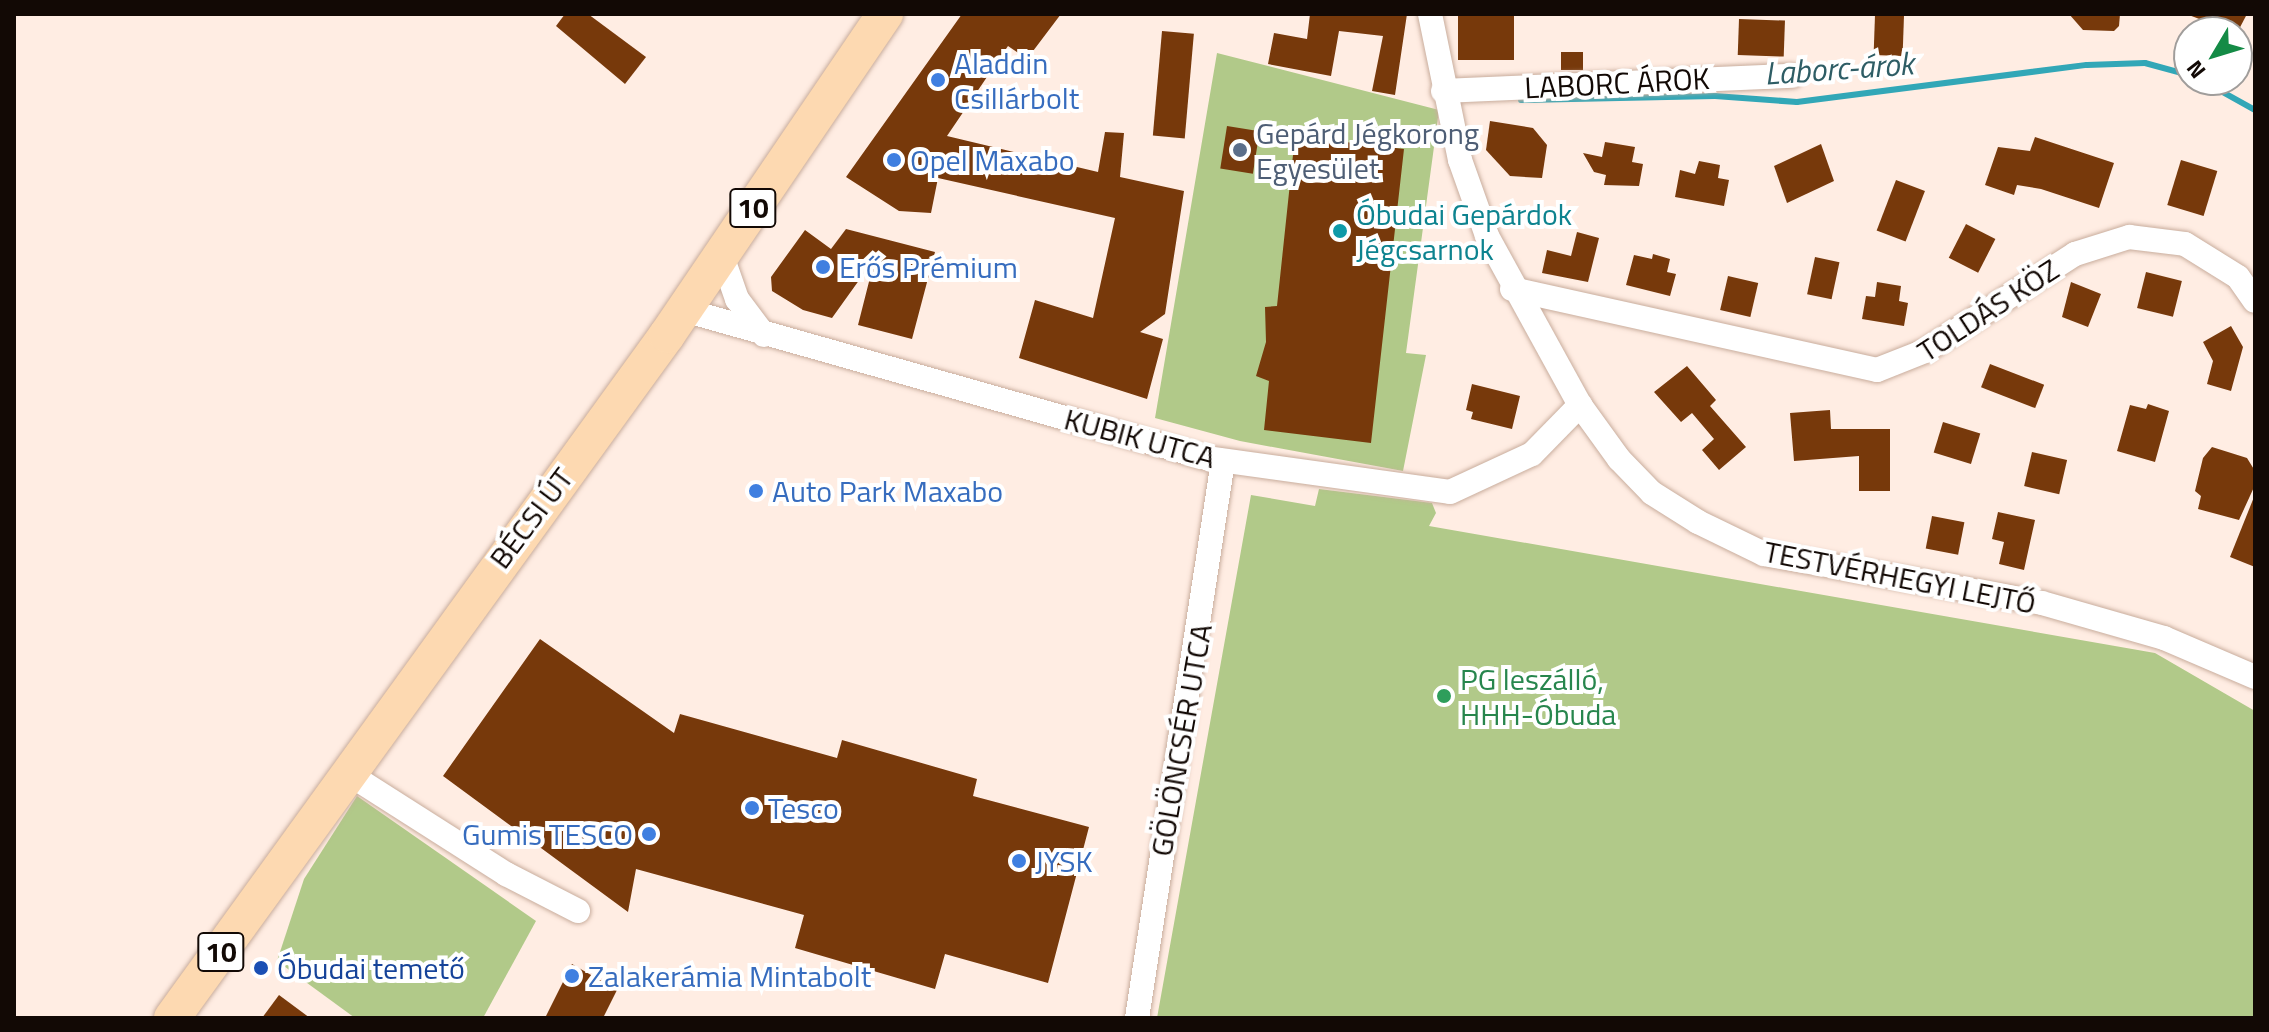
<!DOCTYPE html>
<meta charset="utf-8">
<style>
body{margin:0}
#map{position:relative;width:2269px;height:1032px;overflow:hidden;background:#ffede3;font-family:"Titillium Web",sans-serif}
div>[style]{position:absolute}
.green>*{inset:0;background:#b1c989}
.stream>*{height:6px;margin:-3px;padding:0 3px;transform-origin:3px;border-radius:3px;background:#32a7b7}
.building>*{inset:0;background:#77390b;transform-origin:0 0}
.roads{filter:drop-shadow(0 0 2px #c9ad9d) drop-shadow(0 0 2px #c9ad9d)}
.street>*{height:24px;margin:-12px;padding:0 12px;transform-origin:12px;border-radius:12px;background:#fff}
.primary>*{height:36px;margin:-18px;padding:0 18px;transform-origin:18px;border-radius:18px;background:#fdd9b1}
.dots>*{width:22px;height:22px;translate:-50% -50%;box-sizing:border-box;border:4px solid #fff;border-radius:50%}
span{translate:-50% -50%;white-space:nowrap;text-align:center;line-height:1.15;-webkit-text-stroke:8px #fff;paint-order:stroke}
.shield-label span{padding:2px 6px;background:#fff;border:2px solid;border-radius:6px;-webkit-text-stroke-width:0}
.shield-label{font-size:28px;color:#120905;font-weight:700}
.shop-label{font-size:30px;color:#366cbe}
.left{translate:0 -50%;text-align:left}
.right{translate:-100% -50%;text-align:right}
.street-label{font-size:30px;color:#120905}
.service-label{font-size:30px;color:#4e5e75}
.culture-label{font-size:30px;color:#0d838f}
.leisure-label{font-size:30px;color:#27864d}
.transit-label{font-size:30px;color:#164399}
.water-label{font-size:32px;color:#2e5d65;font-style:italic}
.frame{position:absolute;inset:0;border:16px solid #120905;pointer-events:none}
.north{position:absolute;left:2173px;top:16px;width:80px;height:80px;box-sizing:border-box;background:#fff;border:2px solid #a09d9b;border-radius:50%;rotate:232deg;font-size:22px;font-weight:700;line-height:32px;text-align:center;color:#120905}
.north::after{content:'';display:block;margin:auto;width:28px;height:36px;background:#148b46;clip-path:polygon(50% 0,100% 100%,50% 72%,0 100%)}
</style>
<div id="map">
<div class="green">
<i style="clip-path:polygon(1217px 53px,1439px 110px,1406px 353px,1426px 355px,1403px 471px,1240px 441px,1155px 418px)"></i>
<i style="clip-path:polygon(1319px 489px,1432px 503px,1436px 513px,1429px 526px,2155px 653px,2255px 711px,2255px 1018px,1157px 1018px,1251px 495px,1315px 506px)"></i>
<i style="clip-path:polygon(357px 796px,536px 921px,483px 1018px,355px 1018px,277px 961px,304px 879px)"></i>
</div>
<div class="stream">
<i style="left:2201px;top:80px;width:62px;rotate:29.1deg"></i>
<i style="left:1521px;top:100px;width:194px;rotate:-1.2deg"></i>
<i style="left:1715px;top:96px;width:82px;rotate:4.2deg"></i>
<i style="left:1797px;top:102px;width:292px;rotate:-7.3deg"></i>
<i style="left:2087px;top:65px;width:58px;rotate:-2deg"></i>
<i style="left:2145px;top:63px;width:46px;rotate:15.3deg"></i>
</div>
<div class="building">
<i style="clip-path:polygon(565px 14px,588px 14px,646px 57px,625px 84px,556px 26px)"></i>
<i style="clip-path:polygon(962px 14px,1061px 14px,1027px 59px,1008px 46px,947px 136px,1098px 172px,1105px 132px,1124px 133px,1120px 177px,1184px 191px,1165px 314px,1140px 332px,1163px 339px,1147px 399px,1019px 358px,1035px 300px,1093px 318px,1115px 218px,938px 178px,931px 213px,899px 211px,846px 177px)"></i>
<i style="clip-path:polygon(1310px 14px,1407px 14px,1395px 95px,1372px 91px,1383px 36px,1339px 31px,1331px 76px,1268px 64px,1274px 33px,1307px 39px)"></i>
<i style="left:1458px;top:14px;width:56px;height:46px"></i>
<i style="clip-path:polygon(2069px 14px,2120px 14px,2119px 26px,2114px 31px,2083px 30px)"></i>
<i style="clip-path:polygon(2186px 14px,2247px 14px,2237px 33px)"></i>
<i style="left:1875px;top:15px;width:29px;height:40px;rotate:2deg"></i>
<i style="left:1739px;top:19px;width:46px;height:36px;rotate:2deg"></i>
<i style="left:1162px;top:31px;width:32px;height:105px;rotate:5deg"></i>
<i style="left:1583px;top:52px;width:18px;height:22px;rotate:90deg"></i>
<i style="clip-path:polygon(1490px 121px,1533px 128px,1547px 145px,1542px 178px,1510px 176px,1486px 150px)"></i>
<i style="left:1227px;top:126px;width:33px;height:43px;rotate:9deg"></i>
<i style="clip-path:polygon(1295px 136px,1404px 149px,1371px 443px,1264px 430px,1269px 381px,1256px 376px,1266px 342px,1265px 307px,1277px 306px)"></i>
<i style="clip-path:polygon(2035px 137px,2114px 163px,2099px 208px,2041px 189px,2017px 185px,2014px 195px,1985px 185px,1998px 147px,2030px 151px)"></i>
<i style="clip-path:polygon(1605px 142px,1635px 147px,1632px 162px,1643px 164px,1639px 186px,1604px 185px,1606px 175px,1594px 172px,1583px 153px,1602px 157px)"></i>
<i style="clip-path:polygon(1821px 144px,1834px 181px,1787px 203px,1774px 166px)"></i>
<i style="left:2181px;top:160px;width:38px;height:47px;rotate:17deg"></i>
<i style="clip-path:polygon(1699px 161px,1720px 165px,1718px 178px,1729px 180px,1724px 206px,1675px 197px,1680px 170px,1695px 174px)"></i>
<i style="left:1896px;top:180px;width:31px;height:54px;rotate:21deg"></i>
<i style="left:1966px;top:224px;width:33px;height:38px;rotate:27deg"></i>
<i style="clip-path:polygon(846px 229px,935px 252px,912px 339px,858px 325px,875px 258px,832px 318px,803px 310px,772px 291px,771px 277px,805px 230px,831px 249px)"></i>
<i style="clip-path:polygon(1577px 232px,1599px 238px,1588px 282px,1542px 273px,1547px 250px,1571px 256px)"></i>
<i style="clip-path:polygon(1653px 254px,1670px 259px,1667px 272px,1676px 274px,1670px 296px,1626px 285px,1634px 255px,1652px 259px)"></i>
<i style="left:1815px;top:257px;width:25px;height:38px;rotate:12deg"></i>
<i style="left:2146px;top:272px;width:37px;height:37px;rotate:14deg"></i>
<i style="left:1728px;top:276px;width:31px;height:35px;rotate:13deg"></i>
<i style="clip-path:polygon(1877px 282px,1901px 286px,1899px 301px,1908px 303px,1904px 326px,1862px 319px,1866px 296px,1875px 297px)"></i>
<i style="clip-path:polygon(2071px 282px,2101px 294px,2088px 327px,2062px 317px)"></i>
<i style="clip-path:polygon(2231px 326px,2243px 347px,2231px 391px,2207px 384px,2213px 361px,2203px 342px)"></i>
<i style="left:1990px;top:364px;width:58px;height:25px;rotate:21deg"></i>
<i style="clip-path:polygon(1687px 366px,1716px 400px,1710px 406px,1746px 447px,1719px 470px,1702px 450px,1714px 439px,1692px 413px,1681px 422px,1654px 392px)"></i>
<i style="clip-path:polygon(1472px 384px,1520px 396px,1512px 429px,1471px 419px,1473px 412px,1466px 410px)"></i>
<i style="clip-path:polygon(2148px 404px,2169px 411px,2155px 462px,2117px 451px,2130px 405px,2146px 409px)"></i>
<i style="clip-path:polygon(1830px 410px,1831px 429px,1890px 429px,1890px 491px,1859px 491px,1859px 456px,1794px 461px,1790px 413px)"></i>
<i style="left:1943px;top:422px;width:39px;height:32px;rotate:17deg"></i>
<i style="clip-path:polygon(2212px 447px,2247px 458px,2255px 471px,2255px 485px,2239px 520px,2198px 509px,2201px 496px,2195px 491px,2203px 458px)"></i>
<i style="left:2032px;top:452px;width:36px;height:35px;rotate:13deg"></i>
<i style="clip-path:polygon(2254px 497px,2255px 497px,2255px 567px,2230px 557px)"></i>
<i style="clip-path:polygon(1998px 512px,2035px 520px,2024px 570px,1999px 564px,2004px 542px,1992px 539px)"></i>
<i style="left:1932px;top:516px;width:33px;height:33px;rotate:11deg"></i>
<i style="clip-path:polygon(540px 639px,674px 733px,680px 714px,837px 758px,842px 740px,977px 779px,973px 796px,1089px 827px,1048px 983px,945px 954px,935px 989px,795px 948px,804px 915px,636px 869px,628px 912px,443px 776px)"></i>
<i style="clip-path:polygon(572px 964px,617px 990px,603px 1018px,545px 1018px)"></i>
<i style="clip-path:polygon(279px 995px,310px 1018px,262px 1018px)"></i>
</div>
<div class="roads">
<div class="street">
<i style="left:1430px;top:14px;width:149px;rotate:78.4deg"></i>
<i style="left:1460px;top:160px;width:81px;rotate:70.4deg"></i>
<i style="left:1487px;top:236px;width:193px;rotate:61.2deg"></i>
<i style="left:1580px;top:405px;width:67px;rotate:54.2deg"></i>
<i style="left:1619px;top:459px;width:47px;rotate:45.9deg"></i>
<i style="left:1652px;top:493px;width:54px;rotate:32.2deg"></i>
<i style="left:1698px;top:522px;width:73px;rotate:25.9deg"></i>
<i style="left:1764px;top:554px;width:282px;rotate:10deg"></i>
<i style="left:2042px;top:603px;width:127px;rotate:16deg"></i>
<i style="left:2164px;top:638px;width:99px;rotate:23.2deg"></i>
<i style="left:1443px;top:91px;width:349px;rotate:-2.5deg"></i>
<i style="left:722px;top:256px;width:46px;rotate:70.8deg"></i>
<i style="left:737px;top:299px;width:45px;rotate:53.1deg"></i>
<i style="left:1512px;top:289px;width:374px;rotate:12.5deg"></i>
<i style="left:1877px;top:370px;width:52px;rotate:-21.6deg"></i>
<i style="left:1925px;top:351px;width:179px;rotate:-32.9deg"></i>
<i style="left:2075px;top:254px;width:57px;rotate:-17.5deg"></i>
<i style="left:2129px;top:237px;width:56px;rotate:7.1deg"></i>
<i style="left:2185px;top:244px;width:62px;rotate:31.9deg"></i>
<i style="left:2238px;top:277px;width:29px;rotate:55deg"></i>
<i style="left:684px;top:310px;width:543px;rotate:15.83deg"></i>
<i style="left:1206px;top:458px;width:246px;rotate:7.9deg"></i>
<i style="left:1450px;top:492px;width:90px;rotate:-24.9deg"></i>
<i style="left:1532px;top:454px;width:69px;rotate:-45.6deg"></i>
<i style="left:346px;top:772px;width:190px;rotate:32.5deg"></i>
<i style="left:506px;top:874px;width:81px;rotate:27.2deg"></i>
<i style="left:1137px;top:1018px;width:564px;rotate:-81.22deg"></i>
</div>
<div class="primary">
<i style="left:172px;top:1018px;width:844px;rotate:-54.07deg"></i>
<i style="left:667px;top:335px;width:388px;rotate:-55.8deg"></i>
</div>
</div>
<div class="dots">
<i style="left:938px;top:80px;background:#3f7fe0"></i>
<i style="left:1240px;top:150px;background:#5c6f8a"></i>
<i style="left:894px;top:160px;background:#3f7fe0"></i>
<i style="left:1340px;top:231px;background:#0f9aa8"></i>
<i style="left:823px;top:267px;background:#3f7fe0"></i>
<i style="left:756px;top:491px;background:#3f7fe0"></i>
<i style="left:1444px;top:696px;background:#2e9e5b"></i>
<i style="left:752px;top:808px;background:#3f7fe0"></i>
<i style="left:649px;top:834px;background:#3f7fe0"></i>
<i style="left:1019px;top:861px;background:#3f7fe0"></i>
<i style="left:261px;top:968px;background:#1a4fb4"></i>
<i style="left:572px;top:976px;background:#3f7fe0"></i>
</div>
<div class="shield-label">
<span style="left:753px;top:208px">10</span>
<span style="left:221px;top:952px">10</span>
</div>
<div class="shop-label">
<span class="left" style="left:954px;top:80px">Aladdin<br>Csillárbolt</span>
<span class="left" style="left:910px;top:160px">Opel Maxabo</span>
<span class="left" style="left:839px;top:267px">Erős Prémium</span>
<span class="left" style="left:772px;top:491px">Auto Park Maxabo</span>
<span class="left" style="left:768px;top:808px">Tesco</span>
<span class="right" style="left:633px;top:834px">Gumis TESCO</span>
<span class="left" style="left:1035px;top:861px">JYSK</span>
<span class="left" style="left:588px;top:976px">Zalakerámia Mintabolt</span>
</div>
<div class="street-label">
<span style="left:1617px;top:83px;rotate:-3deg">LABORC ÁROK</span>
<span style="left:1988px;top:310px;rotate:-33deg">TOLDÁS KÖZ</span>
<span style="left:1140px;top:438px;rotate:15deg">KUBIK UTCA</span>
<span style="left:531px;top:518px;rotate:-53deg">BÉCSI ÚT</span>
<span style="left:1900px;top:577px;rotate:11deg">TESTVÉRHEGYI LEJTŐ</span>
<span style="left:1181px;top:740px;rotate:-80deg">GÖLÖNCSÉR UTCA</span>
</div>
<div class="service-label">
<span class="left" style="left:1256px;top:150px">Gepárd Jégkorong<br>Egyesület</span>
</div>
<div class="culture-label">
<span class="left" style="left:1356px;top:231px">Óbudai Gepárdok<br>Jégcsarnok</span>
</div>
<div class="leisure-label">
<span class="left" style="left:1460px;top:696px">PG leszálló,<br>HHH-Óbuda</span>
</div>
<div class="transit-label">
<span class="left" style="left:277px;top:968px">Óbudai temető</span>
</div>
<div class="water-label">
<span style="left:1839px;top:68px;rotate:-4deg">Laborc-árok</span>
</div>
<div class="frame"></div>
<div class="north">N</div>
</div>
